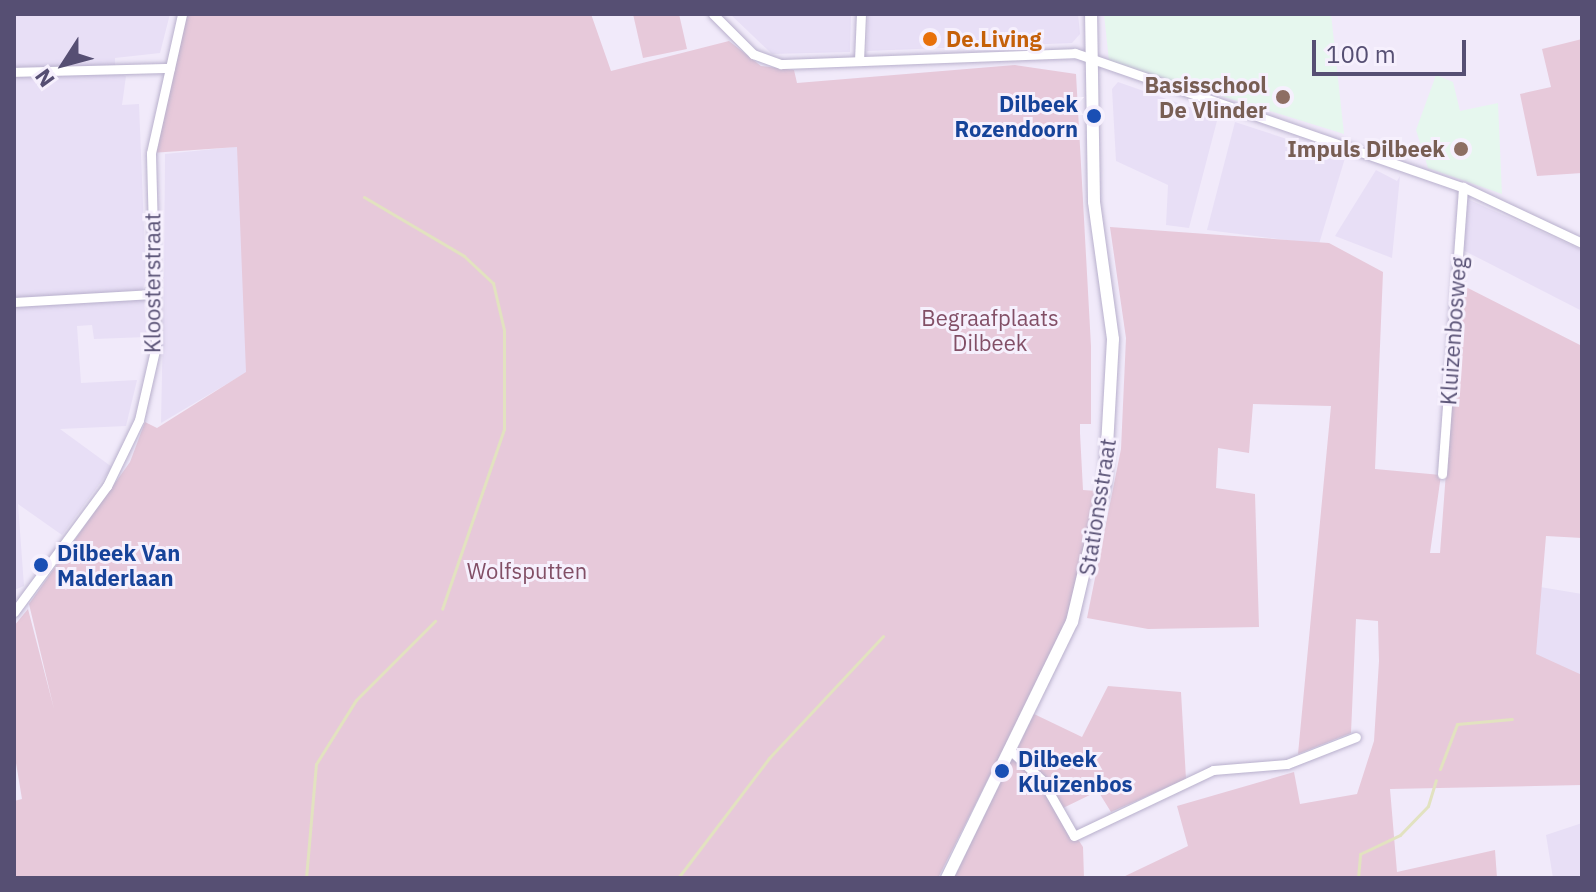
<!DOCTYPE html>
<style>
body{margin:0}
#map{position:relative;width:1596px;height:892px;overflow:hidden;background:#f1eafa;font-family:"IBM Plex Sans",sans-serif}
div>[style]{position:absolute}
.residential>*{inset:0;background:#e8dff6}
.education>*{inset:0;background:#e6f7ee}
.green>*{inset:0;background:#e7c9da}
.stream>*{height:3px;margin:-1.5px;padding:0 1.5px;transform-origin:1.5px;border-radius:1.5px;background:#e2e2c0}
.roads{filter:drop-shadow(0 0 2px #b8b0cc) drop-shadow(0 0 2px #b8b0cc)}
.minor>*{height:9px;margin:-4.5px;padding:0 4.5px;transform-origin:4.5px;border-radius:4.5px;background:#fff}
.tertiary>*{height:12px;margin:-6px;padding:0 6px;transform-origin:6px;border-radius:6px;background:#fff}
.dots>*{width:22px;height:22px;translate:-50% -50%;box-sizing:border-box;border:4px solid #f6f0fd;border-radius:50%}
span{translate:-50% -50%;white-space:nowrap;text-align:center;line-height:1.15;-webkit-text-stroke:6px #f6f0fd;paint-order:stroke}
.food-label{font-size:22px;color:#c56008;font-weight:700}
.left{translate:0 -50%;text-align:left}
.education-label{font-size:22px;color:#785e54;font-weight:700}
.right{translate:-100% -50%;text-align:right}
.transit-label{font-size:22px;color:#164399;font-weight:700}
.street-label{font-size:22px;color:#564f73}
.park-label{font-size:22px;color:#824f66}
.frame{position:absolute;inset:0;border:16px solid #564f73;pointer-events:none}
.north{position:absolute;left:24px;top:24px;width:80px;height:80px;-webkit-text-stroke:6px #f6f0fd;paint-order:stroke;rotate:234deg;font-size:22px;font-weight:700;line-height:32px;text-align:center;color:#564f73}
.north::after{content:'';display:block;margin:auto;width:28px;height:36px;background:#564f73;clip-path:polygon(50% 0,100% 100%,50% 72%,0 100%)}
.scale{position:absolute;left:1312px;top:40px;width:154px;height:36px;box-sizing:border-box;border:4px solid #564f73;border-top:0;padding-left:10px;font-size:24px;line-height:28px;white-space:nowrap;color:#564f73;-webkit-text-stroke:6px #f6f0fd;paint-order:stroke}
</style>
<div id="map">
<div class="residential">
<i style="clip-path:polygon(14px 14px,170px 14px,160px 53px,115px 58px,115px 73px,126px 76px,122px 105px,139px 104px,146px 279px,164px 277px,165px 154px,301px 140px,240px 190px,247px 372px,161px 423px,164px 279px,146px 279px,143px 289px,147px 337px,94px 339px,92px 325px,77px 326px,81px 383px,137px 380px,126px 426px,60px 429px,112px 467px,62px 535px,18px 504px,24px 586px,14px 590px)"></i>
<i style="clip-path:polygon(730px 14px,851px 14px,850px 52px,772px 54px)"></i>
<i style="clip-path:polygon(868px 14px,1078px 14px,1080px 34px,1072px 43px,867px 51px)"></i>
<i style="clip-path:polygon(1118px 82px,1218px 117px,1189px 228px,1166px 225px,1168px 185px,1116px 161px,1112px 89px)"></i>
<i style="clip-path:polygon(1235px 122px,1345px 158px,1319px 244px,1207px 230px)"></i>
<i style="clip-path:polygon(1376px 170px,1397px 181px,1400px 176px,1392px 258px,1335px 236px)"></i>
<i style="clip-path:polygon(1465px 198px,1582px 250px,1582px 311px,1461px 249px)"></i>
<i style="clip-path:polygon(1528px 585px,1582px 594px,1582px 675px,1529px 668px)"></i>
<i style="clip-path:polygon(1582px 823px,1582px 878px,1553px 878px,1546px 835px)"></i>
</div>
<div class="education">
<i style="clip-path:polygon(1104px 14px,1331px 14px,1344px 134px,1109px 61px)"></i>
<i style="clip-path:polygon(1436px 75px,1453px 82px,1460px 111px,1498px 103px,1502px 194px,1428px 168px,1416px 130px)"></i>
</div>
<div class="green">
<i style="clip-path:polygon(182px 14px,591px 14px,611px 71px,729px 41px,761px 66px,794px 70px,797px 83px,1015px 65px,1076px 74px,1091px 346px,1091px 424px,1080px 424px,1080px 433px,1083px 490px,1097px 491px,1069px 619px,938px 878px,14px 878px,14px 801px,22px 799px,14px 751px,14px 626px,28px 609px,54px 709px,29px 604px,130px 462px,145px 422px,157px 428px,246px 372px,237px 147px,151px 153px)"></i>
<i style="clip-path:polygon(633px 14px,679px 14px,687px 49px,643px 58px)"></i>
<i style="clip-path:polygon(1582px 39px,1582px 173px,1537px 176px,1520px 94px,1551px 87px,1542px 49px)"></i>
<i style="clip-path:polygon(1110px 227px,1329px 243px,1383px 272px,1375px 469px,1441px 475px,1430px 553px,1440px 553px,1460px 284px,1582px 346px,1582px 538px,1546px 536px,1536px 654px,1582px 675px,1582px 785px,1390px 789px,1397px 872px,1495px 850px,1497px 878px,1121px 878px,1188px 846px,1177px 806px,1294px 772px,1300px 804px,1357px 794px,1374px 741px,1379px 661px,1378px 621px,1356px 619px,1351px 733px,1298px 754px,1331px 406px,1253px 404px,1249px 453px,1218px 448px,1216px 488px,1255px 494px,1259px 627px,1148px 629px,1087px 618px,1121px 449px,1126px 338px)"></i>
<i style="clip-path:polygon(1108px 686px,1181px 692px,1186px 779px,1111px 812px,1098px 791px,1059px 810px,1083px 847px,1084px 878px,954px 878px,1034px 714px,1082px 737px)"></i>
</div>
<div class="stream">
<i style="left:364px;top:197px;width:116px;rotate:30.5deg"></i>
<i style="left:464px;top:256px;width:40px;rotate:43deg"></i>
<i style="left:493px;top:283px;width:48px;rotate:76.8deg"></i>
<i style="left:504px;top:330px;width:99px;rotate:90deg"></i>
<i style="left:504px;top:429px;width:190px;rotate:109deg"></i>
<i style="left:1440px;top:769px;width:48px;rotate:-69.3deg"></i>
<i style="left:1457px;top:724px;width:55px;rotate:-5.2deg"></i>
<i style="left:306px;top:878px;width:114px;rotate:-85deg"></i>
<i style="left:316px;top:764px;width:75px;rotate:-58deg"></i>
<i style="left:356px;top:700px;width:112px;rotate:-45deg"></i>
<i style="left:678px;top:878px;width:151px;rotate:-52.8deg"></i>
<i style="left:769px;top:758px;width:167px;rotate:-46.9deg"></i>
<i style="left:1358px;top:878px;width:24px;rotate:-85deg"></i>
<i style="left:1360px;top:854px;width:44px;rotate:-25.4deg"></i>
<i style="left:1400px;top:835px;width:40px;rotate:-46deg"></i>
<i style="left:1428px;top:806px;width:27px;rotate:-73deg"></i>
</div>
<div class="roads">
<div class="minor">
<i style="left:713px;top:14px;width:57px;rotate:45deg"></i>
<i style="left:753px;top:54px;width:30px;rotate:20deg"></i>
<i style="left:781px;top:64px;width:294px;rotate:-2.1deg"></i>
<i style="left:1075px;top:53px;width:410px;rotate:19.1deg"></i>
<i style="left:1463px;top:187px;width:132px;rotate:25.2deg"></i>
<i style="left:859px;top:61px;width:47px;rotate:-87.6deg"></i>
<i style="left:14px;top:72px;width:156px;rotate:-1.5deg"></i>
<i style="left:14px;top:302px;width:139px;rotate:-3.3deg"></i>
<i style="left:1442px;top:474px;width:288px;rotate:-85.8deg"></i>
<i style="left:14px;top:612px;width:157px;rotate:-53.6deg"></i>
<i style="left:107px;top:486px;width:73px;rotate:-64.1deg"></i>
<i style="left:139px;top:420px;width:76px;rotate:-77.1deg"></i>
<i style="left:156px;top:346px;width:193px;rotate:-91.5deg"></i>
<i style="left:151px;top:153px;width:142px;rotate:-77.4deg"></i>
<i style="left:1010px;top:750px;width:44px;rotate:43.2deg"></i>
<i style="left:1042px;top:780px;width:64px;rotate:60.3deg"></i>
<i style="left:1074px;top:836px;width:154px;rotate:-25.4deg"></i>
<i style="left:1213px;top:770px;width:74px;rotate:-4.6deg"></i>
<i style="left:1287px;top:764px;width:74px;rotate:-21.4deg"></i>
</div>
<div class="tertiary">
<i style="left:947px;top:878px;width:285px;rotate:-64deg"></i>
<i style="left:1072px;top:622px;width:144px;rotate:-76.7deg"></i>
<i style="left:1105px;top:482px;width:143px;rotate:-86.8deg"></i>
<i style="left:1113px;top:339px;width:138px;rotate:-97.9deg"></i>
<i style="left:1094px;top:202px;width:188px;rotate:-90.9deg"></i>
</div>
</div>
<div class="dots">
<i style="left:930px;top:39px;background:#e8710a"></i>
<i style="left:1283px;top:97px;background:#8d6e63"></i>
<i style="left:1094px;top:116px;background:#1a4fb4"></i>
<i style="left:1461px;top:149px;background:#8d6e63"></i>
<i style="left:41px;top:565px;background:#1a4fb4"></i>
<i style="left:1002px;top:771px;background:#1a4fb4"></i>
</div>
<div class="food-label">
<span class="left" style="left:946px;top:39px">De.Living</span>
</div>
<div class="education-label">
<span class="right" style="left:1267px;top:97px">Basisschool<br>De Vlinder</span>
<span class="right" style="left:1445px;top:149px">Impuls Dilbeek</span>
</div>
<div class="transit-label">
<span class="right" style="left:1078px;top:116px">Dilbeek<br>Rozendoorn</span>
<span class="left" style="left:57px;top:565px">Dilbeek Van<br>Malderlaan</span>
<span class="left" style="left:1018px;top:771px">Dilbeek<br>Kluizenbos</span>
</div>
<div class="street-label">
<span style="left:152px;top:283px;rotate:-90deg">Kloosterstraat</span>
<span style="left:1453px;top:331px;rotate:-86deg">Kluizenbosweg</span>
<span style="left:1097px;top:507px;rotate:-81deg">Stationsstraat</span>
</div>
<div class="park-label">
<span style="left:990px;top:330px">Begraafplaats<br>Dilbeek</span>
<span style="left:527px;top:571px">Wolfsputten</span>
</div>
<div class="frame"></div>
<div class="north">N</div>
<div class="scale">100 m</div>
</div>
